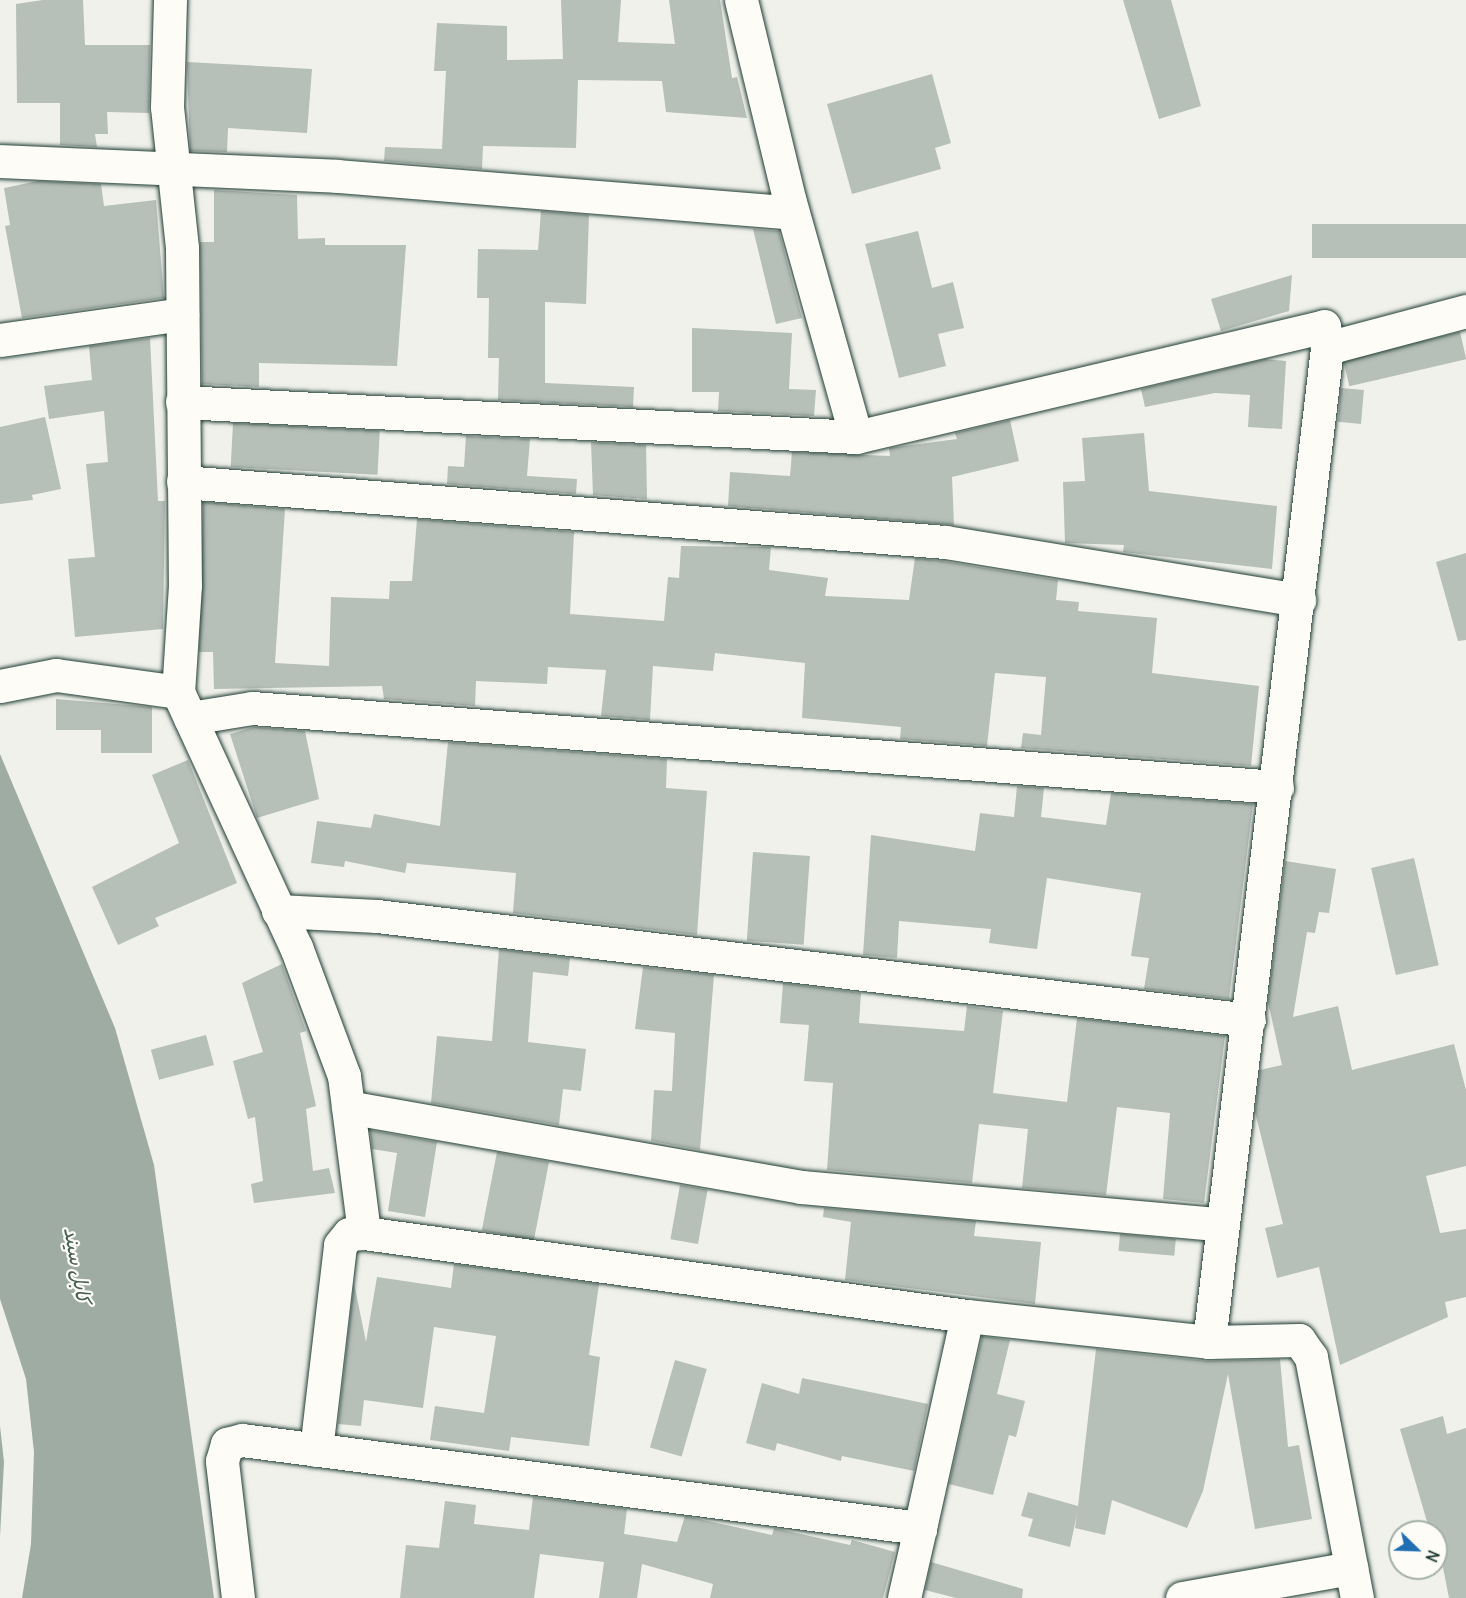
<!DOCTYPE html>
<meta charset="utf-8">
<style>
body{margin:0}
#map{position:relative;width:1466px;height:1598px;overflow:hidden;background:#f0f1eb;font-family:Delius,"Playpen Sans Arabic",sans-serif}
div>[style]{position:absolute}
.water>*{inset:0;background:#9faca4}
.building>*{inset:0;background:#b6bfb8;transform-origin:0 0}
.roads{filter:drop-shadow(0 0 2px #1f3d34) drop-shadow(0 0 2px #1f3d34)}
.street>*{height:33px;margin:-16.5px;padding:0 16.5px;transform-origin:16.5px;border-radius:16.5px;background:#fdfcf7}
span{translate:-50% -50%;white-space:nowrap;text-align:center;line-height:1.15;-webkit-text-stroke:4.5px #fdfcf7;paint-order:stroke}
.water-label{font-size:20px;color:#455e56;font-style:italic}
.north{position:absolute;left:1388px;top:1520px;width:60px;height:60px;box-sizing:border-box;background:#fdfcf7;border:2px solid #a4b0a9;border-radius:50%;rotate:113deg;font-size:16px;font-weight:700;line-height:24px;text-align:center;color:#1f3d34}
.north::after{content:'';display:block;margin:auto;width:21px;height:27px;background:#1f6fb2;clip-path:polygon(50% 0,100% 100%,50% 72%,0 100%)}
</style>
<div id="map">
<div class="water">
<i style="clip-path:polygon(0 754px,115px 1028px,154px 1165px,214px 1598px,22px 1598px,31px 1544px,34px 1452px,26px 1379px,0 1299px)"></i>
<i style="clip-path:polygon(0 1426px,4px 1462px,0 1537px)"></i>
</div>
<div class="building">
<i style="clip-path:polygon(43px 0,83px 0,85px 45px,150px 45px,149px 113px,107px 112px,108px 134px,95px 134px,97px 147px,60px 145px,60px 103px,17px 103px,16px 4px)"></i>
<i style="clip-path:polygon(561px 0,621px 0,618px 42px,675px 44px,669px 0,720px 0,732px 78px,737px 77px,747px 118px,666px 112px,662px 81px,578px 80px,576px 148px,483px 146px,482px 169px,384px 161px,385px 147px,442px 149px,446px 71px,434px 71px,437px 23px,507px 26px,507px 60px,563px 59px)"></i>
<i style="clip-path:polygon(1123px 0,1171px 0,1201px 106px,1159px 119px)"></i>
<i style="clip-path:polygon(187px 62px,312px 69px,307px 133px,228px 128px,227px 152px,190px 151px)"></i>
<i style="clip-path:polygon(932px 74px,951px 143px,935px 148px,941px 169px,852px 194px,827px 104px)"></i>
<i style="clip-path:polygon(38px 181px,101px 184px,104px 206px,156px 200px,164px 298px,22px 318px,5px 226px,10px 225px,4px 188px)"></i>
<i style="clip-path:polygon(214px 190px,297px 195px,298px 239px,325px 238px,325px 245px,406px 245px,397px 366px,259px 363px,259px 387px,202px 384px,200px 242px,214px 242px)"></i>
<i style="clip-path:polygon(541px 211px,589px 215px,586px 304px,545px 302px,545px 383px,634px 387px,633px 407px,498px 400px,499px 358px,488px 358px,489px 298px,477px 298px,478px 249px,538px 250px)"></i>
<i style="left:1466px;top:224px;width:34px;height:154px;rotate:90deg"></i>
<i style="clip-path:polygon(753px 229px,779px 231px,802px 318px,776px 324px)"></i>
<i style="clip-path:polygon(918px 231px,932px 288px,953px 282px,964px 328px,938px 334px,946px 366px,899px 378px,865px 244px)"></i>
<i style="clip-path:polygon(1292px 275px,1289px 311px,1221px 331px,1211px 299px)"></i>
<i style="clip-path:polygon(692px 328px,792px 333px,789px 389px,816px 390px,814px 416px,718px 411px,719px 392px,692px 392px)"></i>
<i style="left:1460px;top:332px;width:28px;height:120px;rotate:77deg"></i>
<i style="clip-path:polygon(150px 338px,158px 501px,165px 501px,163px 629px,75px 637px,68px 559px,95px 557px,86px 464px,108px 462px,104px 411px,49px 419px,44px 386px,92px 380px,89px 346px)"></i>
<i style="clip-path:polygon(1265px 359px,1286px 361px,1282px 429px,1248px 427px,1250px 395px,1215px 393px,1145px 407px,1141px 389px)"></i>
<i style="left:1341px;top:388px;width:23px;height:34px;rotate:5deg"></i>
<i style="clip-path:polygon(45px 417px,61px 489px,32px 495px,33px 500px,0 504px,0 427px)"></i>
<i style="clip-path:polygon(1010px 420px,1019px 461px,952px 477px,954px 525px,728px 506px,730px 472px,790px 476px,792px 452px,890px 456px,889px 448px,957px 439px,955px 433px)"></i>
<i style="left:233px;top:423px;width:147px;height:44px;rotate:3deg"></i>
<i style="clip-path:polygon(1144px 433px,1149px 491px,1277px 506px,1272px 569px,1123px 552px,1124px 545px,1065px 543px,1063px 482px,1085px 481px,1082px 438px)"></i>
<i style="clip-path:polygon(466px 436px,530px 439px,527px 476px,577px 479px,576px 494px,447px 484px,448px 466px,464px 467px)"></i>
<i style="clip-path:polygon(591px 442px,646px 445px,647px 499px,593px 495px)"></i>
<i style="clip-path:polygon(203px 502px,285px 509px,275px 663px,329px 666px,331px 597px,389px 599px,390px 581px,412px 581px,417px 519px,574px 532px,570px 614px,664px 621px,668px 577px,679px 578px,681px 546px,771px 547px,769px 570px,828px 578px,825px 596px,909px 600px,915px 558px,943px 561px,1058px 580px,1056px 600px,1079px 602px,1078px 611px,1157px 618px,1152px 673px,1259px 686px,1251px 766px,1021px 748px,1023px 733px,1041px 735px,1046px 677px,995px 673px,987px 746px,900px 739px,901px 727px,802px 718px,805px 663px,715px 653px,713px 671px,653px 666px,650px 720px,601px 716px,606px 670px,548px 667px,547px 684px,476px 681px,475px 706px,384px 699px,382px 686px,214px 689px,213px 652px,199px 652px)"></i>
<i style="clip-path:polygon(1466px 553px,1466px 640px,1458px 641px,1436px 562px)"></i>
<i style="clip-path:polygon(56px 699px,152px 707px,152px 753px,101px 753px,101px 730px,56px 730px)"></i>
<i style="clip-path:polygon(254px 727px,305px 731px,319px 799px,257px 818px,230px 734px)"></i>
<i style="clip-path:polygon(448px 742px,667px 759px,666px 788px,707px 791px,697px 935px,513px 913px,516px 873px,407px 863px,405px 873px,345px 861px,344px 867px,311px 863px,317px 821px,371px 828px,374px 814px,440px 826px)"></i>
<i style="clip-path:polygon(188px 760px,237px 883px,155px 918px,159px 926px,118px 945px,92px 887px,179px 843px,152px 775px)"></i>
<i style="clip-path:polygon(1017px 786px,1044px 788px,1041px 817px,1106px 825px,1111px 793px,1253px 804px,1229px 999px,1144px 989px,1149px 958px,1131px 956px,1141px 893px,1047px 878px,1037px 949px,989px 943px,991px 929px,899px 921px,897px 958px,863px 955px,871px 835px,975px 851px,980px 813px,1014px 817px)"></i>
<i style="left:753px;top:852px;width:57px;height:89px;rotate:4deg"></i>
<i style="left:1414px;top:858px;width:110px;height:44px;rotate:77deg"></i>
<i style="clip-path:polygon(1285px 861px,1336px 869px,1329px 913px,1319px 912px,1315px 933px,1307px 932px,1293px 1017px,1338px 1006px,1352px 1070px,1454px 1044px,1466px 1090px,1466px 1166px,1426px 1176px,1440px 1233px,1466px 1229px,1466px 1297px,1445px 1302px,1448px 1317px,1340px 1365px,1319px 1267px,1277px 1278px,1265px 1228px,1283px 1224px,1255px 1112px,1260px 1070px,1282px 1065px,1268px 1002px)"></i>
<i style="clip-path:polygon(499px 949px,570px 958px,568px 976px,533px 972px,528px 1042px,586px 1049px,581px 1091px,563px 1089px,559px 1125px,431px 1103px,437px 1036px,492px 1041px)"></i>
<i style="clip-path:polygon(282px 964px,306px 1031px,300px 1033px,316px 1106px,306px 1109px,313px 1171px,329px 1168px,335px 1193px,254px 1203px,251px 1184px,263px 1181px,255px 1117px,248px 1119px,233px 1061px,263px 1052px,242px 983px)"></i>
<i style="clip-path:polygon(643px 967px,714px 975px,700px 1150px,651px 1141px,654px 1090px,672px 1091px,675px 1033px,635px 1029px)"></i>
<i style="clip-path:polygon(783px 983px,861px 993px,859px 1023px,964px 1031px,967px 1006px,1003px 1011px,993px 1093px,1067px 1102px,1077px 1018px,1225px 1036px,1204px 1203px,1163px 1199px,1170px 1113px,1117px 1107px,1106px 1195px,1022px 1188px,1028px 1129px,979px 1124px,972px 1183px,827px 1170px,833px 1083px,804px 1081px,809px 1025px,780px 1023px)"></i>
<i style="left:206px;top:1035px;width:31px;height:57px;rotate:75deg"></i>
<i style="clip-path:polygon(370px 1130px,437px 1142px,425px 1217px,388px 1211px,397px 1153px,372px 1149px)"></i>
<i style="left:497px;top:1152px;width:53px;height:80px;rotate:11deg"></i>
<i style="left:680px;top:1185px;width:28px;height:55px;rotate:10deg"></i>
<i style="clip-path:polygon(824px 1208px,976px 1221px,974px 1236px,1041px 1242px,1035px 1304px,845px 1280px,851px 1222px,823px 1217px)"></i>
<i style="left:1120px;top:1234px;width:56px;height:17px;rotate:5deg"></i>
<i style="clip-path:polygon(454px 1264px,599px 1284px,589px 1355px,600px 1357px,589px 1446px,511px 1437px,509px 1451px,430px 1440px,435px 1406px,484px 1413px,496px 1336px,434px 1327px,423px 1408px,364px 1400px,361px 1426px,338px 1424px,354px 1283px,366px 1342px,377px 1277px,451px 1288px)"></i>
<i style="clip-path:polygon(982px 1336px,1010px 1340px,997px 1394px,1025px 1401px,1016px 1437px,1009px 1435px,993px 1495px,949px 1484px)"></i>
<i style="clip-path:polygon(1096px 1349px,1207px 1361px,1280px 1359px,1288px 1447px,1299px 1445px,1312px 1519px,1255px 1529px,1228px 1374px,1203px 1491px,1187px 1528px,1112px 1500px,1105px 1535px,1075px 1528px,1077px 1514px,1070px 1547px,1028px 1536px,1033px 1519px,1021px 1516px,1028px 1492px,1078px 1506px)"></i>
<i style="left:675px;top:1360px;width:33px;height:91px;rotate:16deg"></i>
<i style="clip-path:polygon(802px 1378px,928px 1404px,914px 1471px,842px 1456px,841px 1461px,777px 1443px,775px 1451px,746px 1443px,762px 1383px,799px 1394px)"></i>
<i style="clip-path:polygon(1443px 1416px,1447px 1434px,1466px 1428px,1466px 1598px,1449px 1598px,1436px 1532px,1430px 1532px,1400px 1429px)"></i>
<i style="clip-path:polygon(533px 1497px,627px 1509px,624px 1534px,677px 1542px,685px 1516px,772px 1535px,774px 1528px,850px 1545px,852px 1540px,895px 1552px,883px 1598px,710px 1598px,713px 1584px,642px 1564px,637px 1598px,599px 1598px,604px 1562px,540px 1554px,534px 1598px,400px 1598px,406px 1545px,439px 1548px,445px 1501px,476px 1505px,474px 1524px,529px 1530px)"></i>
<i style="clip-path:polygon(931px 1562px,1023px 1589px,1022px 1598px,956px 1598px,925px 1590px)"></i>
</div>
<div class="roads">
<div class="street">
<i style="left:170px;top:0;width:107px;rotate:91.6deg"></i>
<i style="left:167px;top:107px;width:142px;rotate:83.9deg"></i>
<i style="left:182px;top:248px;width:337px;rotate:89.5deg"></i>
<i style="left:185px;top:585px;width:107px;rotate:93.7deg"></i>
<i style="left:178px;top:692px;width:281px;rotate:65.2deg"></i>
<i style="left:296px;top:947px;width:138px;rotate:69.6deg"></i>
<i style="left:344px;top:1076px;width:158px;rotate:82.7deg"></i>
<i style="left:364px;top:1233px;width:609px;rotate:7.84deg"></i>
<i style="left:967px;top:1316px;width:243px;rotate:6.1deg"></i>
<i style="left:1209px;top:1342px;width:90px;rotate:-1.3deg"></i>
<i style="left:1299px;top:1340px;width:21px;rotate:55deg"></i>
<i style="left:1311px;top:1357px;width:245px;rotate:79.2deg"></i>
<i style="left:741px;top:0;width:208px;rotate:76.4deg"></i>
<i style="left:790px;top:202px;width:244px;rotate:74.3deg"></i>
<i style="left:856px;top:437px;width:481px;rotate:-13.3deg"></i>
<i style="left:1324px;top:326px;width:22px;rotate:82deg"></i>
<i style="left:0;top:161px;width:337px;rotate:2.5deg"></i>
<i style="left:337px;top:176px;width:457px;rotate:4.6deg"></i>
<i style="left:0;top:340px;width:184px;rotate:-8.1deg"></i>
<i style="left:182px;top:402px;width:675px;rotate:2.97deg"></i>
<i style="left:183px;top:482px;width:764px;rotate:4.5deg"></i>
<i style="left:945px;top:542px;width:359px;rotate:9.3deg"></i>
<i style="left:0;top:686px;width:57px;rotate:-11.1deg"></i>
<i style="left:56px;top:675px;width:123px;rotate:7.9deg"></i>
<i style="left:190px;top:718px;width:63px;rotate:-9.2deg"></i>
<i style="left:252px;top:708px;width:1028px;rotate:4.41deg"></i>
<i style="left:278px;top:911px;width:99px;rotate:2.9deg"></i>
<i style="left:377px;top:916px;width:878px;rotate:6.8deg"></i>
<i style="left:348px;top:1107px;width:460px;rotate:10deg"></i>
<i style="left:801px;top:1187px;width:420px;rotate:5.1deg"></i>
<i style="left:1209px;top:1342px;width:1001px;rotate:-83.23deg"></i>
<i style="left:1327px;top:348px;width:144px;rotate:-14.9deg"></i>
<i style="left:316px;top:1450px;width:206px;rotate:-83.3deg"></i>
<i style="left:340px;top:1245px;width:14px;rotate:-51deg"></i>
<i style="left:349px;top:1234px;width:15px;rotate:-4deg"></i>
<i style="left:238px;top:1598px;width:138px;rotate:-96.7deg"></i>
<i style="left:222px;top:1461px;width:18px;rotate:-74deg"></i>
<i style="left:227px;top:1444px;width:16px;rotate:-15deg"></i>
<i style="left:242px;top:1440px;width:684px;rotate:7.4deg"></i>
<i style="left:920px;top:1528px;width:217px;rotate:-77.5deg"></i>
<i style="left:904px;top:1598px;width:72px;rotate:-77.1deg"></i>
<i style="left:1182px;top:1598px;width:172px;rotate:-10.1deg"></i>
</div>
</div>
<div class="water-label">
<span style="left:78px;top:1265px;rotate:80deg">کابل سيند</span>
</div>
<div class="north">N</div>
</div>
